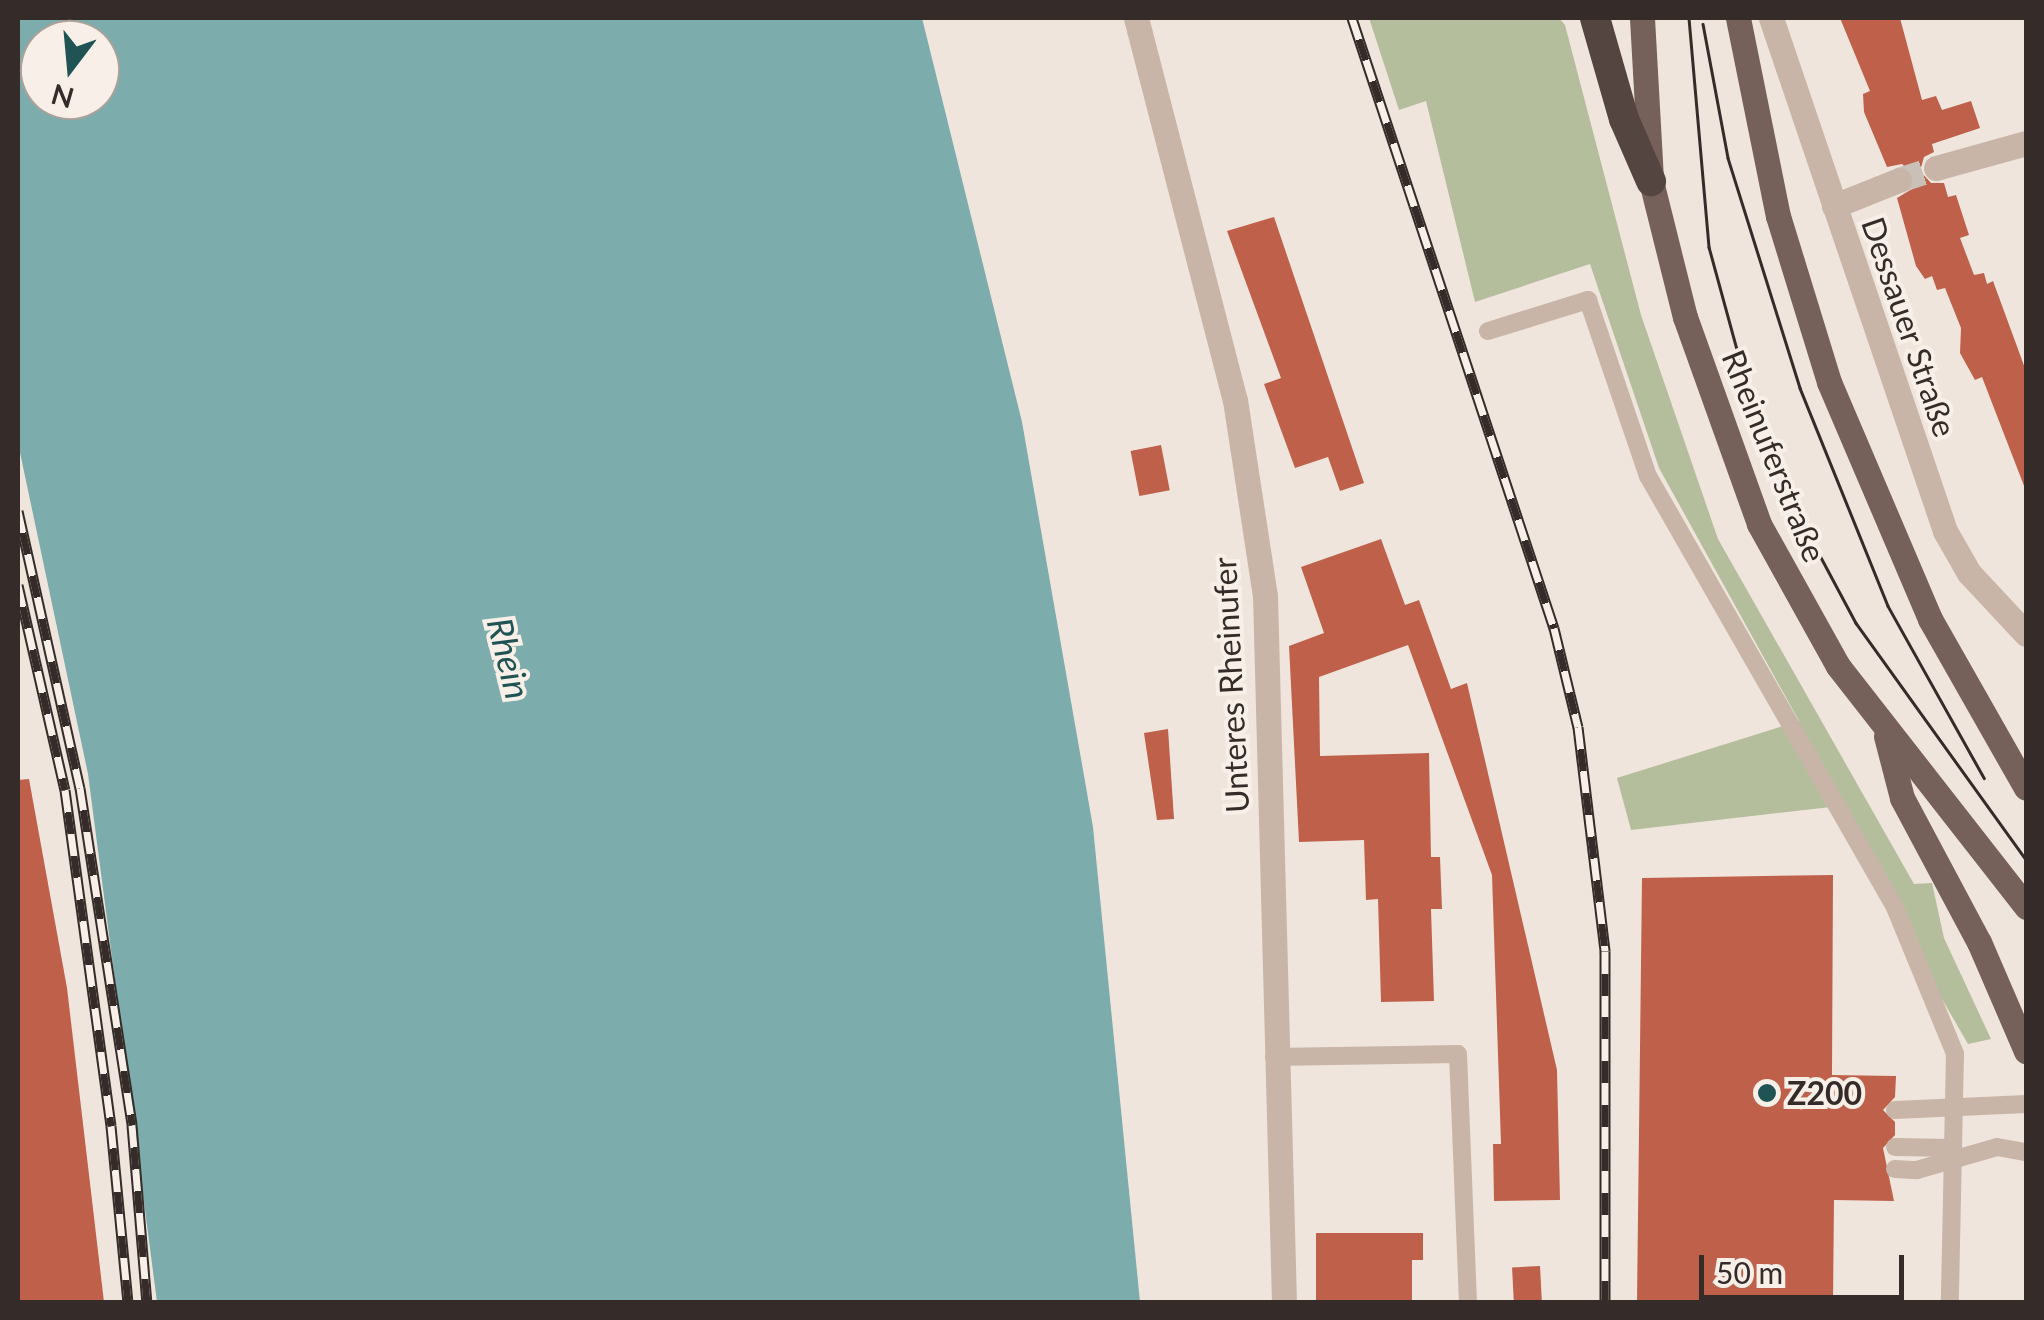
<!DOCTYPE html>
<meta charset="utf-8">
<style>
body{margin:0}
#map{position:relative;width:2044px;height:1320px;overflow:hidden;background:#f0e5dc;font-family:Lato,sans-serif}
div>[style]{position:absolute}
.green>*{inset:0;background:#b5be9c}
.water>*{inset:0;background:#7cacab}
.building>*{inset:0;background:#bf604b;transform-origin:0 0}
.street-tunnel>*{height:25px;margin-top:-12.5px;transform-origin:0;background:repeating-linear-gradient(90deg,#cbc0b8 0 25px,transparent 0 37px)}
.lane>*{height:18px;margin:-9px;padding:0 9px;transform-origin:9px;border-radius:9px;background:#c8b5a8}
.street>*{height:25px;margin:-12.5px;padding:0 12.5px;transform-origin:12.5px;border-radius:12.5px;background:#c8b5a8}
.primary>*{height:25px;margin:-12.5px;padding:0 12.5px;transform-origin:12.5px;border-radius:12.5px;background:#76615a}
.highway>*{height:30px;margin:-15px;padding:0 15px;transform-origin:15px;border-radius:15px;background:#554540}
.tram>*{height:2.5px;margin:-1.25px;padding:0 1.25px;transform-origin:1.25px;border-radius:1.25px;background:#352b28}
.rail>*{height:11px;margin-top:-5.5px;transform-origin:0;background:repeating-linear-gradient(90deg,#f8f0e8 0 22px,#352b28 0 44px);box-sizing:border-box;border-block:2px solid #352b28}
.dots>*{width:28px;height:28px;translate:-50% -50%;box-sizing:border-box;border:5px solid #f8f0e8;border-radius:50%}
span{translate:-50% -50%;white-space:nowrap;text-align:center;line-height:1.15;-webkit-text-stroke:8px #f8f0e8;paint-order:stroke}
.street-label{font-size:32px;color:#352b28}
.poi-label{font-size:32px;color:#352b28;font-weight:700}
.left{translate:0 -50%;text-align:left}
.water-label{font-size:35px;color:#205454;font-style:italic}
.frame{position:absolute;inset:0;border:20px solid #352b28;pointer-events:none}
.north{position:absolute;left:20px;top:20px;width:100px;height:100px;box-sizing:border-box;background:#f8f0e8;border:2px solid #aaa19b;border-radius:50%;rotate:196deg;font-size:28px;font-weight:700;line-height:40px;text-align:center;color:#352b28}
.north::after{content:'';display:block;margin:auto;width:35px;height:45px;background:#205454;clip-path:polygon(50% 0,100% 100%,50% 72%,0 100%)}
.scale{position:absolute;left:1699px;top:1255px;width:205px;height:45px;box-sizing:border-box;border:5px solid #352b28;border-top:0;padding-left:12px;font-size:30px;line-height:35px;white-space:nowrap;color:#352b28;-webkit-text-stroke:8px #f8f0e8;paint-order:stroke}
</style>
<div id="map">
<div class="green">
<i style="clip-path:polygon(1369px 18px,1559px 18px,1565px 25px,1641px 315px,1718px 539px,1914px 884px,1932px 883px,1944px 938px,1991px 1039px,1968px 1044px,1831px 807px,1631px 830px,1617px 778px,1799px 721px,1659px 468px,1590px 264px,1475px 302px,1426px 101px,1399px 110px)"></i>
</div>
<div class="water">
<i style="clip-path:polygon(evenodd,18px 18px,922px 18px,1022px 422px,1093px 827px,1140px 1302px,157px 1302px,88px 774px,18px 443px,18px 18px,40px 40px,100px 40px,100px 100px,40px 100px,40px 40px)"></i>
</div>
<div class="building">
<i style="clip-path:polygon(1840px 18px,1900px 18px,1922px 100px,1936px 96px,1942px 110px,1971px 101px,1980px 128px,1932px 144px,1934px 152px,1924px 157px,1920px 171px,1931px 183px,1944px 183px,1948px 197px,1956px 195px,1969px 235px,1960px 238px,1974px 275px,1984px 273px,1987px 284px,1993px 281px,2026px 371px,2026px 491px,1982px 377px,1975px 380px,1960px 353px,1961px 328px,1945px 288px,1937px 290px,1932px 276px,1925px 279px,1916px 266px,1897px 198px,1912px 189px,1914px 175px,1902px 164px,1887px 167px,1864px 112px,1863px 94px,1870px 91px)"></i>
<i style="clip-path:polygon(1274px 217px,1364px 483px,1340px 491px,1328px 457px,1295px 468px,1264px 384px,1281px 378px,1227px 231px)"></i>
<i style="left:1161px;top:445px;width:46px;height:31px;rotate:79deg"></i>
<i style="clip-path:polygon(1381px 539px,1405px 605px,1419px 600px,1451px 689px,1467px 683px,1557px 1070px,1560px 1200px,1494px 1201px,1493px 1144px,1501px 1144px,1492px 875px,1408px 645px,1319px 677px,1320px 756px,1429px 753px,1431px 857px,1440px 857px,1442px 909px,1431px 909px,1434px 1001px,1381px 1002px,1378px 899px,1366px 900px,1364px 840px,1299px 842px,1289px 646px,1324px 633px,1301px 567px)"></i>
<i style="clip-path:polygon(1168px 729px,1174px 819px,1157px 820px,1144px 733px)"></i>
<i style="clip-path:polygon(29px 779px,67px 988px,104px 1302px,18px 1302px,18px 780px)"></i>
<i style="clip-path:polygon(1833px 875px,1832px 1075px,1896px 1076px,1895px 1097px,1883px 1110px,1895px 1122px,1895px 1135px,1883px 1148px,1894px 1201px,1834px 1200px,1833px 1302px,1637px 1302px,1642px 878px)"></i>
<i style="clip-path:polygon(1316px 1233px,1423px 1233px,1423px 1260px,1412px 1260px,1412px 1302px,1316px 1302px)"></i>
<i style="left:1540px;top:1266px;width:36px;height:28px;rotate:87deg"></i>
</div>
<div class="street-tunnel">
<i style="left:1899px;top:180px;width:39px;rotate:-18deg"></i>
</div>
<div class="lane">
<i style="left:1488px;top:331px;width:105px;rotate:-17.2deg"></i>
<i style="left:1588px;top:300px;width:186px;rotate:71.2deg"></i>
<i style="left:1648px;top:476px;width:495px;rotate:60.2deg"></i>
<i style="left:1894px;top:905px;width:161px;rotate:67.7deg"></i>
<i style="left:1955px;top:1054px;width:248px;rotate:91.2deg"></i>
<i style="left:1274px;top:1057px;width:184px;rotate:-0.9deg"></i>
<i style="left:1458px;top:1054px;width:248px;rotate:87.7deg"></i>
<i style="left:1895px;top:1110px;width:131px;rotate:-2.6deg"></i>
<i style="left:1895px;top:1147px;width:57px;rotate:1deg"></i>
<i style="left:1895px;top:1169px;width:22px;rotate:3deg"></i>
<i style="left:1917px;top:1170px;width:83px;rotate:-16deg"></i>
<i style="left:1997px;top:1147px;width:29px;rotate:10deg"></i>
</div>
<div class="street">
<i style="left:1136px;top:18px;width:395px;rotate:75.5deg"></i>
<i style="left:1235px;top:400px;width:198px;rotate:81.3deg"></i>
<i style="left:1265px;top:596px;width:706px;rotate:88.46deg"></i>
<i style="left:1771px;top:18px;width:542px;rotate:71.26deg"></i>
<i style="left:1945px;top:531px;width:48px;rotate:60.3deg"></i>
<i style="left:1969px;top:573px;width:83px;rotate:46.9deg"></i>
<i style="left:1936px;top:168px;width:93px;rotate:-15.5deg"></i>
<i style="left:1834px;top:206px;width:70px;rotate:-21.8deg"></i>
</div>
<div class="primary">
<i style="left:1642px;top:18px;width:163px;rotate:86.8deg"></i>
<i style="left:1651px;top:181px;width:140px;rotate:76deg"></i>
<i style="left:1685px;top:317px;width:220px;rotate:70.3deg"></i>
<i style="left:1759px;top:524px;width:162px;rotate:60.9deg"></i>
<i style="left:1838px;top:666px;width:306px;rotate:52deg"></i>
<i style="left:1738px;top:18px;width:202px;rotate:78.6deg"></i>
<i style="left:1778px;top:216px;width:174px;rotate:72.9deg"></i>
<i style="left:1829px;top:382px;width:258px;rotate:66.9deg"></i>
<i style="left:1930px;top:619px;width:194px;rotate:60.4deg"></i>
<i style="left:1886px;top:736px;width:64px;rotate:75.5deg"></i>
<i style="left:1902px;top:798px;width:163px;rotate:61.9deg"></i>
<i style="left:1979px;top:942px;width:119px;rotate:66.7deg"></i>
</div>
<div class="highway">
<i style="left:1595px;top:18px;width:105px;rotate:74deg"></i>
<i style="left:1624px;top:119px;width:68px;rotate:66.5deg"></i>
</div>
<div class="tram">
<i style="left:1689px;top:18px;width:230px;rotate:85deg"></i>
<i style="left:1709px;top:247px;width:133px;rotate:74.7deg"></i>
<i style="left:1744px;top:375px;width:139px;rotate:69.3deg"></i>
<i style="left:1793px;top:505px;width:134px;rotate:61.9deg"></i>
<i style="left:1856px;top:623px;width:292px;rotate:54.3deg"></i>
<i style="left:1703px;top:24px;width:136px;rotate:79.4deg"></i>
<i style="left:1728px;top:158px;width:241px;rotate:72.6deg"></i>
<i style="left:1800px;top:388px;width:235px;rotate:68deg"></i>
<i style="left:1888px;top:606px;width:197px;rotate:60.8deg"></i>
</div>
<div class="rail">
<i style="left:1352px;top:18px;width:643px;rotate:71.68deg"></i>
<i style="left:1554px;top:628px;width:102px;rotate:76.4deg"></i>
<i style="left:1578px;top:727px;width:226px;rotate:83.1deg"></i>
<i style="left:1605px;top:951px;width:351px;rotate:90deg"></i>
<i style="left:18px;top:511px;width:284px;rotate:77.4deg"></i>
<i style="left:80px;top:788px;width:341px;rotate:81.2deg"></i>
<i style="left:132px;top:1125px;width:178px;rotate:85.2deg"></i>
<i style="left:18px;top:585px;width:210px;rotate:77.1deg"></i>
<i style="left:65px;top:790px;width:339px;rotate:82.2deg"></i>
<i style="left:111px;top:1126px;width:177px;rotate:84.5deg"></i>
</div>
<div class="dots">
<i style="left:1767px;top:1093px;background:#205454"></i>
</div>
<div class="street-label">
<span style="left:1909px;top:327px;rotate:71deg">Dessauer Straße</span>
<span style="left:1774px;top:456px;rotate:68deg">Rheinuferstraße</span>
<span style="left:1231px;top:685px;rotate:-93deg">Unteres Rheinufer</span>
</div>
<div class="poi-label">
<span class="left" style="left:1787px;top:1093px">Z200</span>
</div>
<div class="water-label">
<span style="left:510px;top:658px;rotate:76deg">Rhein</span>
</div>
<div class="frame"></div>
<div class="north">N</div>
<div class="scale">50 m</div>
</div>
